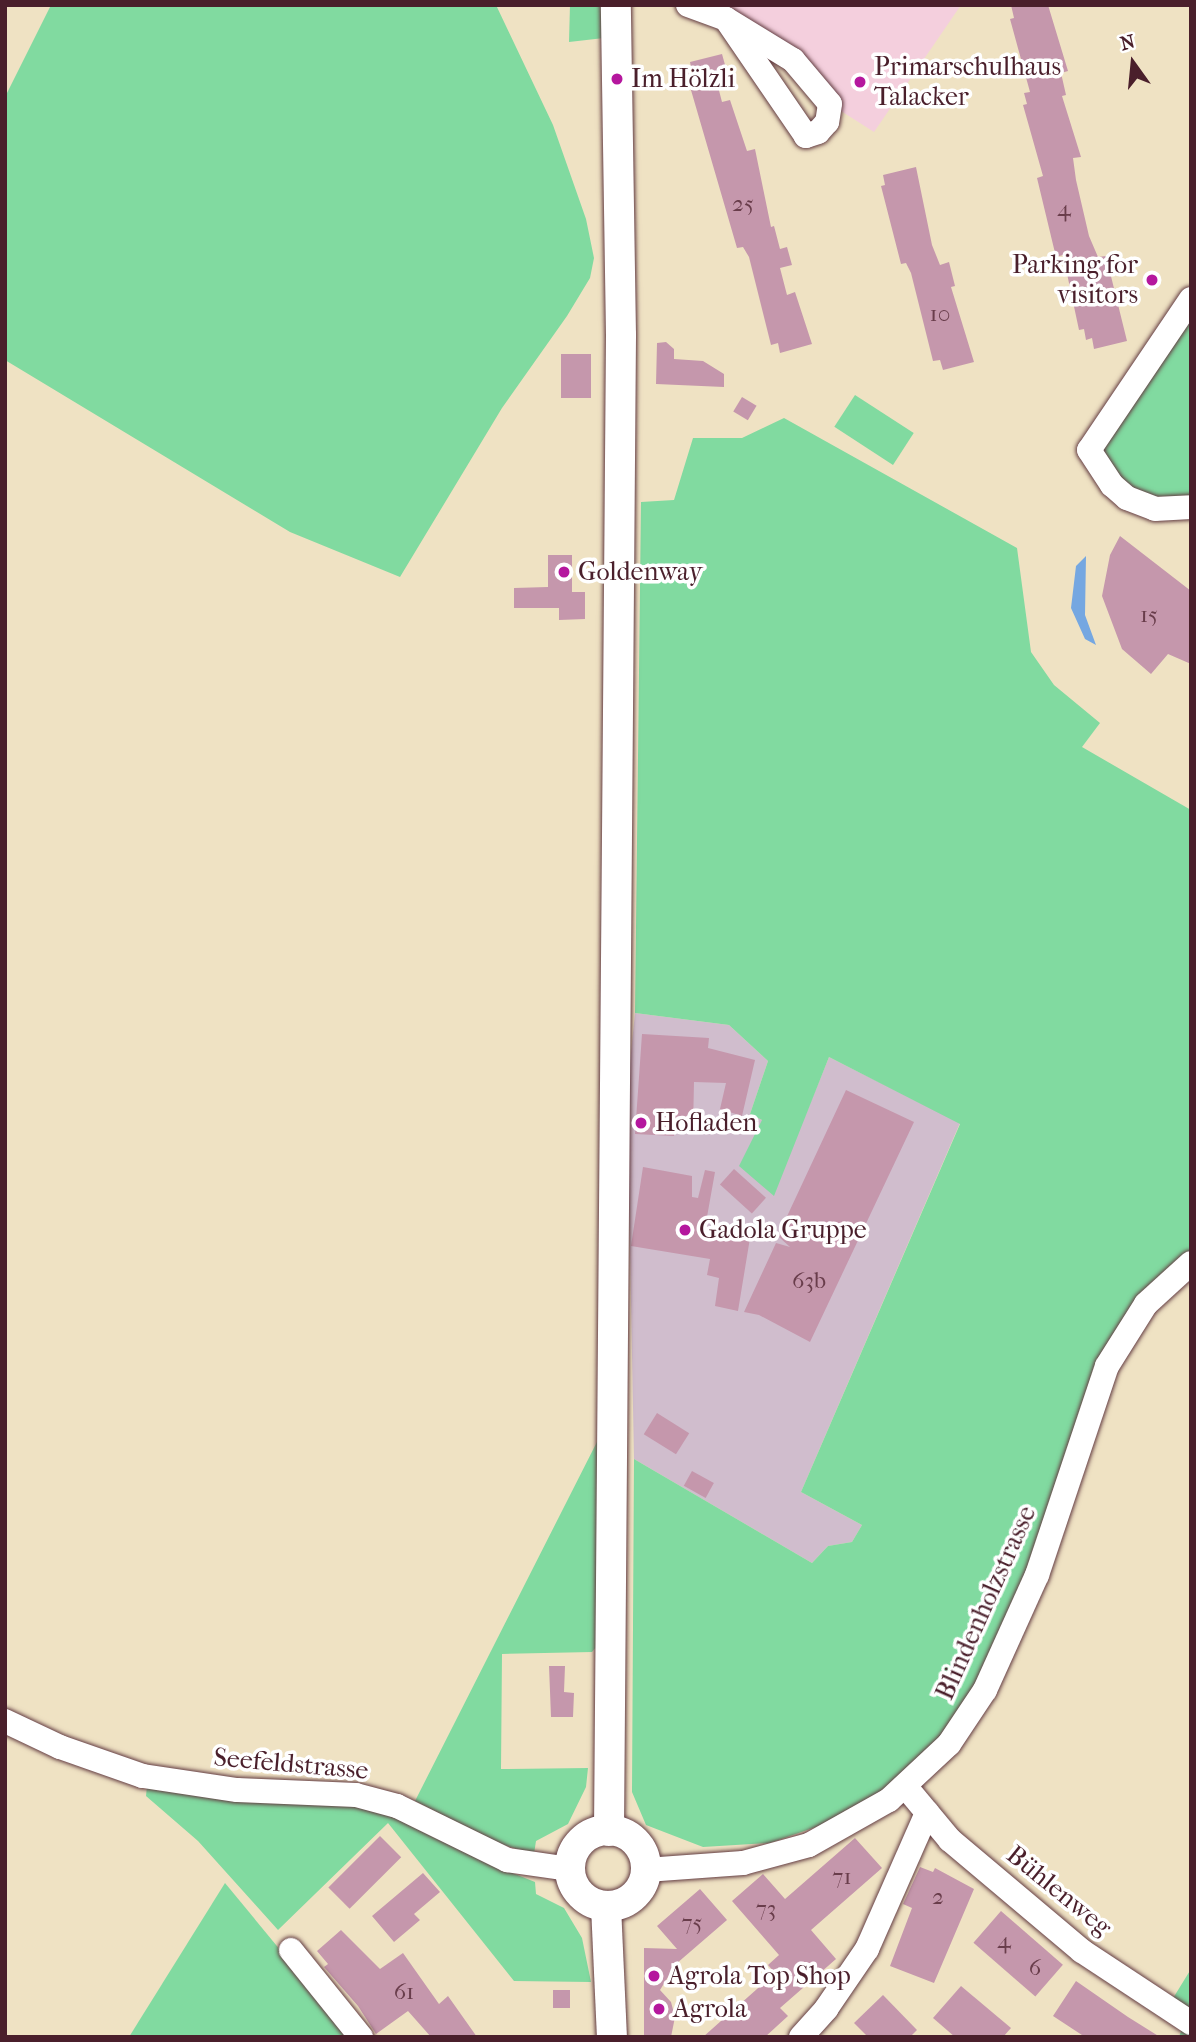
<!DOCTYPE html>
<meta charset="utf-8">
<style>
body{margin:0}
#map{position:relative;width:1196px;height:2042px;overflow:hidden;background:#efe2c3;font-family:"IM FELL French Canon",serif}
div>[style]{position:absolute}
.built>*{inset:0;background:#f4cfdd}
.industrial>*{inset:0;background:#d0bdcd}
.green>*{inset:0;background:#81daa0;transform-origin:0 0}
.water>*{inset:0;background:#75a7e1}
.stream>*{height:5px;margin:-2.5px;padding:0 2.5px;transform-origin:2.5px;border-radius:2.5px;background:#75a7e1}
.building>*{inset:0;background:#c597ac;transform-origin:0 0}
.roads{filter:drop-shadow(0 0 2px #633c42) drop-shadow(0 0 2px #633c42)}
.minor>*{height:24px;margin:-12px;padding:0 12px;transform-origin:12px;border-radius:12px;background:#fff}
.major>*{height:30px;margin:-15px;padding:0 15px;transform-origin:15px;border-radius:15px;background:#fff}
.major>.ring{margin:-15px;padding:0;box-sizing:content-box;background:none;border:30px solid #fff;border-radius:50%}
.dots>*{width:19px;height:19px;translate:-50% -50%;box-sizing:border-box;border:4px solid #fff;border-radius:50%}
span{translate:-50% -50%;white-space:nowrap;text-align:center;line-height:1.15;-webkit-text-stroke:7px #fff;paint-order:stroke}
.number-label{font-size:23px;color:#693d4b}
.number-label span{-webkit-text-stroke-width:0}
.poi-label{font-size:26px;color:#4a1f2b}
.left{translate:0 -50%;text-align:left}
.right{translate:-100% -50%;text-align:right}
.street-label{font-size:26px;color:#4a1f2b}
.frame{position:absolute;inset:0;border:7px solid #4a1f2b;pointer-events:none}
.north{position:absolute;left:1098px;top:28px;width:70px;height:70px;-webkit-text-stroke:5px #fff;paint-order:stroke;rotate:345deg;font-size:19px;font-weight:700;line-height:28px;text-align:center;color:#4a1f2b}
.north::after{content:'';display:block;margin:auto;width:24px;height:32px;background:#4a1f2b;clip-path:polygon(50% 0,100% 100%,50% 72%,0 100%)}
</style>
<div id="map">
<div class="built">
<i style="clip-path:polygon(705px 5px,961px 5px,874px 132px,830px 104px)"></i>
</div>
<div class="industrial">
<i style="clip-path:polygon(635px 1013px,729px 1025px,768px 1061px,750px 1114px,762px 1120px,773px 1195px,829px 1057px,960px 1123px,801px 1492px,862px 1525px,852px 1542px,828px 1546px,812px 1563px,634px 1459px,627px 1092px)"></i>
</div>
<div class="green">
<i style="clip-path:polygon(51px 5px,496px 5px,553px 125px,586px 219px,594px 258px,590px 278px,567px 316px,502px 408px,400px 577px,290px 532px,5px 360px,5px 97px)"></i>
<i style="clip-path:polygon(570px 5px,605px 5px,604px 38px,569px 42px)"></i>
<i style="clip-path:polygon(1191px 319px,1191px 507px,1127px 498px,1095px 441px)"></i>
<i style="left:855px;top:395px;width:70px;height:38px;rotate:33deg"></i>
<i style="clip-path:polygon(784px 418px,1017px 548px,1031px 652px,1054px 685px,1100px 723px,1082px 747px,1191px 810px,1191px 1263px,1125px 1334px,1037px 1575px,927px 1767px,830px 1822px,770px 1843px,703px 1847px,646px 1825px,632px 1792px,634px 1459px,812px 1563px,828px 1546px,852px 1542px,862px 1525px,801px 1492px,960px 1124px,829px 1057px,774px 1196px,739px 1166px,762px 1120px,750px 1114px,768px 1061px,729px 1025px,635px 1013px,641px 502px,674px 500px,693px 438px,742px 438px)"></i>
<i style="clip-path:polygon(602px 1432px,602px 1640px,592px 1652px,502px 1654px,501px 1769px,588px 1768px,586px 1787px,568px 1824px,536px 1841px,534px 1854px,497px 1843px,415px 1801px)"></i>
<i style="clip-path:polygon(147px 1786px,361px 1804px,416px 1824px,487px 1863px,535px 1882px,536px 1894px,564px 1908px,582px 1938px,591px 1982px,514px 1981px,388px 1823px,278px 1930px,198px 1841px,146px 1796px)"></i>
<i style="clip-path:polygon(225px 1883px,352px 2037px,129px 2037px)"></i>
<i style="clip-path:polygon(1191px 1969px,1191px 2037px,1179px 2037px,1185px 2020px,1167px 2008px)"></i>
</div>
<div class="water">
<i style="clip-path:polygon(1086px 556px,1085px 615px,1096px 645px,1085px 639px,1071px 608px,1076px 566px)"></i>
</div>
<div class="stream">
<i style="left:1189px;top:2037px;width:1px;rotate:-90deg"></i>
</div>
<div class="building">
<i style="clip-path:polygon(1011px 5px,1048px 5px,1068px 71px,1061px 73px,1066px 95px,1062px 96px,1081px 157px,1073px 158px,1076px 180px,1089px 236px,1098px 257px,1106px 256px,1127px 341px,1094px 349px,1092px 338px,1086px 340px,1084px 329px,1079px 330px,1063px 255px,1056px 257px,1037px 178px,1043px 176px,1023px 105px,1027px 104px,1024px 93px,1030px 92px,1010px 19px,1014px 18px)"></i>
<i style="clip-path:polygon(722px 54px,727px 72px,715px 75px,722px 102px,730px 100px,747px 151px,755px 149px,771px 227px,774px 226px,780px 249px,787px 247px,792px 265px,780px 268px,787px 295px,795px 292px,812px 344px,780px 353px,778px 343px,771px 345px,749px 257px,743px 247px,737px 248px,686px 73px,692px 72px,690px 62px)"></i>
<i style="clip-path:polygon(916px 167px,932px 245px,940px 265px,949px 262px,955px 286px,951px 287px,974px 362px,943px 370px,940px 360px,933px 361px,911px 273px,906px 263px,901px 264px,881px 186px,885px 185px,883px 175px)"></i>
<i style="clip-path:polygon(666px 342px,674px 349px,674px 359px,703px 361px,724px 374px,724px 387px,656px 384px,657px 343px)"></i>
<i style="left:561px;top:354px;width:30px;height:44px"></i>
<i style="left:742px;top:397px;width:17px;height:17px;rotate:31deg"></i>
<i style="clip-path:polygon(1120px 536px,1191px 591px,1191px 664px,1168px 654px,1151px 674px,1122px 649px,1102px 596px,1110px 555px)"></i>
<i style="clip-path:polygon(548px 555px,572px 555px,572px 592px,585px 592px,585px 619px,559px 620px,559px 608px,514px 608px,514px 588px,548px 587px)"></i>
<i style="clip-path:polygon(642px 1034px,709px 1038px,708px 1048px,755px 1060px,742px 1116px,720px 1109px,726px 1083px,694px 1082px,693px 1128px,675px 1122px,674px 1136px,635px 1134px)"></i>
<i style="clip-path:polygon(846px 1090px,914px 1122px,810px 1342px,759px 1315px,744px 1312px,776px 1243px,790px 1247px,779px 1237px,782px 1227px)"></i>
<i style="clip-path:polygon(643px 1167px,692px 1176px,692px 1197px,698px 1198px,705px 1170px,715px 1172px,705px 1228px,750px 1238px,738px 1311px,715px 1306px,719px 1278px,707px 1275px,710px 1259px,631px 1246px)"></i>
<i style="left:734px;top:1169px;width:43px;height:21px;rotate:42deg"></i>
<i style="left:657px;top:1413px;width:38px;height:25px;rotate:32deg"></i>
<i style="left:692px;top:1471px;width:25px;height:17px;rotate:29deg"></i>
<i style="clip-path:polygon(549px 1666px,565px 1666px,564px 1692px,574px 1693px,573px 1717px,551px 1717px)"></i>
<i style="left:380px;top:1836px;width:30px;height:73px;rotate:45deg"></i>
<i style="clip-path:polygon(855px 1838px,882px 1868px,811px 1930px,836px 1959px,780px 2008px,788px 2016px,765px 2037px,703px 2037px,775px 1973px,768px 1965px,779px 1955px,732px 1901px,763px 1874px,785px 1899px)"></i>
<i style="clip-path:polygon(920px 1867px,933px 1872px,935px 1868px,974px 1889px,934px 1983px,890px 1966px,912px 1908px,903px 1904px)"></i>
<i style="clip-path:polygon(423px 1873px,440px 1892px,414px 1914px,420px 1920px,394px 1942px,372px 1916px)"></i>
<i style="clip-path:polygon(700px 1889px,727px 1920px,676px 1964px,660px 1990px,671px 2002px,675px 2017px,671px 2037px,644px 2037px,644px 1948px,677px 1949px,657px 1926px)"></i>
<i style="left:1001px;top:1911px;width:82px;height:42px;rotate:41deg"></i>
<i style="clip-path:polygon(341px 1930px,380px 1969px,403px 1953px,439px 2004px,448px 1996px,477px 2037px,431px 2037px,408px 2011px,376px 2034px,358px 2006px,324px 1967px,328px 1964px,317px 1951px)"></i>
<i style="clip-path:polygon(1076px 1981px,1128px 2017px,1160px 2037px,1085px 2037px,1053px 2016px)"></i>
<i style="clip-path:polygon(961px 1986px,1011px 2028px,1003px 2037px,955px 2037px,933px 2018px)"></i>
<i style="left:570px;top:1990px;width:18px;height:17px;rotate:90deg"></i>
<i style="clip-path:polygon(883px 1995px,917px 2030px,910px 2037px,868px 2037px,854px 2023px)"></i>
</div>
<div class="roads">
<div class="minor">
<i style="left:688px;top:5px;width:40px;rotate:20.2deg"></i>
<i style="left:726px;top:19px;width:79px;rotate:31.5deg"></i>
<i style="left:793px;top:60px;width:57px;rotate:49.9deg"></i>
<i style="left:830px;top:104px;width:18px;rotate:99deg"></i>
<i style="left:827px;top:122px;width:13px;rotate:132deg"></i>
<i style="left:818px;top:132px;width:13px;rotate:162deg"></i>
<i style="left:806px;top:136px;width:142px;rotate:-124.4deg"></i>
<i style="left:1191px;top:299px;width:182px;rotate:124deg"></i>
<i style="left:1089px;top:450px;width:42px;rotate:56.7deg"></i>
<i style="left:1112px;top:485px;width:20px;rotate:41deg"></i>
<i style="left:1127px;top:498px;width:30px;rotate:21deg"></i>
<i style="left:1155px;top:509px;width:36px;rotate:-3deg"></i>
<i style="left:5px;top:1721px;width:61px;rotate:25.3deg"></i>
<i style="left:60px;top:1747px;width:88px;rotate:19.3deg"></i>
<i style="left:143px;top:1776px;width:95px;rotate:8.5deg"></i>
<i style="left:237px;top:1790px;width:119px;rotate:2.4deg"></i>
<i style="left:356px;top:1795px;width:42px;rotate:15deg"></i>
<i style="left:397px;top:1806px;width:123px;rotate:26.1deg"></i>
<i style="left:507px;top:1860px;width:64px;rotate:8.1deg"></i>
<i style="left:905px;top:1786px;width:70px;rotate:50.2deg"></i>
<i style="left:950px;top:1840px;width:172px;rotate:40.1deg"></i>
<i style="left:1082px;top:1951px;width:131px;rotate:33.4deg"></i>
<i style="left:646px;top:1870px;width:97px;rotate:-4.1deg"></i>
<i style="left:743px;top:1863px;width:68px;rotate:-15.3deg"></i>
<i style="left:809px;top:1845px;width:92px;rotate:-29.4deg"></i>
<i style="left:889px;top:1800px;width:82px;rotate:-43deg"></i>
<i style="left:949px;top:1744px;width:65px;rotate:-56.3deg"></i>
<i style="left:985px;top:1690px;width:126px;rotate:-65.7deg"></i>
<i style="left:1037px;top:1575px;width:220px;rotate:-71.5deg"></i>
<i style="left:1107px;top:1366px;width:73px;rotate:-57.8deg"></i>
<i style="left:1146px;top:1304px;width:61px;rotate:-42.3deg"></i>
<i style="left:291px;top:1950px;width:112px;rotate:51.2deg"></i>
<i style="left:801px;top:2037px;width:38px;rotate:-48deg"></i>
<i style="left:826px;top:2009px;width:73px;rotate:-55.7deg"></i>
<i style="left:867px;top:1949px;width:149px;rotate:-66.2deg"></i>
</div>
<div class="major">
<i class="ring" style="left:570px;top:1830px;width:46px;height:46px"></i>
<i style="left:609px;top:1831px;width:1496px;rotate:-89.54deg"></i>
<i style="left:621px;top:335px;width:330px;rotate:-90.9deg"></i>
<i style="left:606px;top:1906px;width:131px;rotate:87.4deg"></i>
</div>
</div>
<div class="dots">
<i style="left:617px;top:79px;background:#b5179e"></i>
<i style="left:860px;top:82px;background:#b5179e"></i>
<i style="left:1152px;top:280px;background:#b5179e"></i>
<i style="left:564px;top:572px;background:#b5179e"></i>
<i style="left:641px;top:1123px;background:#b5179e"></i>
<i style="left:685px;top:1230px;background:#b5179e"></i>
<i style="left:654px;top:1976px;background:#b5179e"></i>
<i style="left:659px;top:2009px;background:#b5179e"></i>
</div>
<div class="number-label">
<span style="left:743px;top:204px">25</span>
<span style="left:1064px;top:209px">4</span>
<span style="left:940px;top:314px">10</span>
<span style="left:1149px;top:615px">15</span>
<span style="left:809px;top:1281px">63b</span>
<span style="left:842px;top:1877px">71</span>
<span style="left:938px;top:1897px">2</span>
<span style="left:766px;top:1909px">73</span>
<span style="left:692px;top:1923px">75</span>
<span style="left:1004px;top:1941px">4</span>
<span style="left:1035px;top:1968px">6</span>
<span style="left:404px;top:1992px">61</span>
</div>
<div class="poi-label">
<span class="left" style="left:874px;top:82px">Primarschulhaus<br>Talacker</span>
<span class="left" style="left:631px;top:79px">Im Hölzli</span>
<span class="right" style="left:1138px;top:280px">Parking for<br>visitors</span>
<span class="left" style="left:578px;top:572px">Goldenway</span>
<span class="left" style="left:655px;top:1123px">Hofladen</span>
<span class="left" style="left:699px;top:1230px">Gadola Gruppe</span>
<span class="left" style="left:668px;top:1976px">Agrola Top Shop</span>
<span class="left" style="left:673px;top:2009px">Agrola</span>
</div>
<div class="street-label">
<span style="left:986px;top:1603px;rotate:-66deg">Blindenholzstrasse</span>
<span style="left:291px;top:1764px;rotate:5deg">Seefeldstrasse</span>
<span style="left:1059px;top:1891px;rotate:39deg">Bühlenweg</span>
</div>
<div class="frame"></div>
<div class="north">N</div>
</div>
